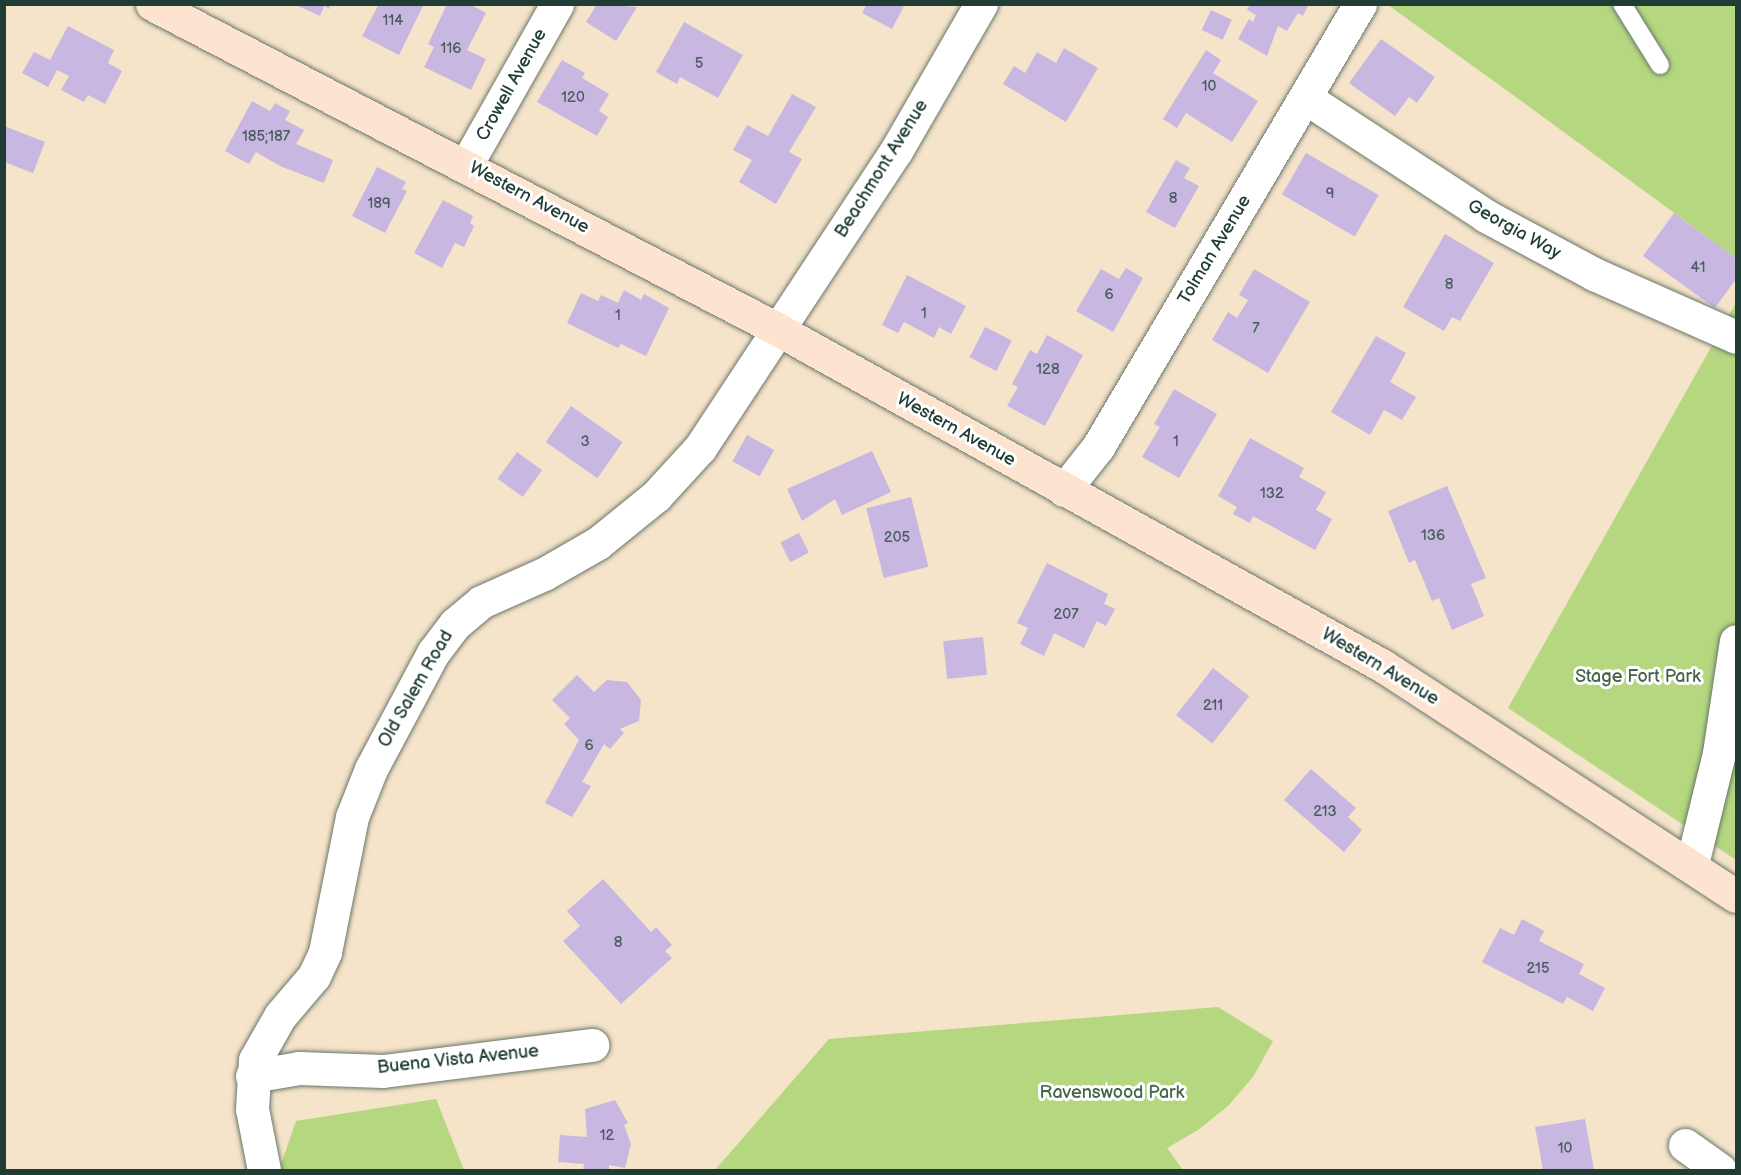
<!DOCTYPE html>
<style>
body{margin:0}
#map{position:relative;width:1741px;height:1175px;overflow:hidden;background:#f5e3ca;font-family:"Balsamiq Sans",sans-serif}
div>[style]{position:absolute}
.green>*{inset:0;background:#b4d780}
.building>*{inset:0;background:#c8b7e1;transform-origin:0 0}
.roads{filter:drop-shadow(0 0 2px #6a7768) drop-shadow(0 0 2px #6a7768)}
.lane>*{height:18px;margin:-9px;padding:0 9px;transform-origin:9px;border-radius:9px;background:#fff}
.street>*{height:33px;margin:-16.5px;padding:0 16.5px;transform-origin:16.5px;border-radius:16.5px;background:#fff}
.secondary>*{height:33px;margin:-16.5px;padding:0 16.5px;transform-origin:16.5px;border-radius:16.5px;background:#fde4d1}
span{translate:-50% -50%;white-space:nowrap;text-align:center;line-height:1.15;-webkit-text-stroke:6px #fff;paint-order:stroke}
.number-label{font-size:15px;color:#495c5f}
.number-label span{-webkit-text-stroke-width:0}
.street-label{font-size:18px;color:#1f3d34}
.park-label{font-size:18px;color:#446447}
.frame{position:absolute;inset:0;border:6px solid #1f3d34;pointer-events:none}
</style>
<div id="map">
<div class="green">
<i style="clip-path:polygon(1388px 5px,1736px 5px,1736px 258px,1502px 87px)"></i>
<i style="clip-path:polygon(1736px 303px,1736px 860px,1508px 708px)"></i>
<i style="clip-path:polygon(1218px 1007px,1273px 1041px,1253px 1077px,1228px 1106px,1198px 1130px,1167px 1148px,1183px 1170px,715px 1170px,829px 1039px)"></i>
<i style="clip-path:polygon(436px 1099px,464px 1170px,279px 1170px,296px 1121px)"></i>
</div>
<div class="building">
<i style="clip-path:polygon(294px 4px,331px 4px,329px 9px,324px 6px,320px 16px)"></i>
<i style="clip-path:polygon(379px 4px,423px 6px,399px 55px,362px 36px)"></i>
<i style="clip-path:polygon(447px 4px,469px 4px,486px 13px,467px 50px,486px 59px,471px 90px,424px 67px,434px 47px,428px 44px)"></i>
<i style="clip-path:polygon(597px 4px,637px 7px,616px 41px,586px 22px)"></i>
<i style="clip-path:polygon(867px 4px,905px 4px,892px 29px,862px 13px)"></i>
<i style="clip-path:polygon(1250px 4px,1309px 4px,1303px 16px,1298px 13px,1287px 31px,1278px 26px,1267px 56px,1238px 39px,1249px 19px,1253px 22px,1256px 15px,1247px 10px)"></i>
<i style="left:1211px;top:10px;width:23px;height:22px;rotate:25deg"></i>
<i style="clip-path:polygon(684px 22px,743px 55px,718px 98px,680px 77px,677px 84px,656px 72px)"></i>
<i style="clip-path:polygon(68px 26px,114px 50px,108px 63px,122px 71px,105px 104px,88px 95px,84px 102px,61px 90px,69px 76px,57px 70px,48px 87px,22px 73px,34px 52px,50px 60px)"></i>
<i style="clip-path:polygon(1381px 39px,1435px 77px,1417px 103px,1409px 97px,1395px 116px,1349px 83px)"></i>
<i style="clip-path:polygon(1064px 48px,1098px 68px,1066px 122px,1003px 84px,1014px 66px,1025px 73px,1037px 52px,1056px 63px)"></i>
<i style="clip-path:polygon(1206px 50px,1221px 60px,1213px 73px,1258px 101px,1232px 142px,1186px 113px,1177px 128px,1163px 119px)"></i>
<i style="clip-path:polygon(562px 60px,585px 73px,582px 78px,609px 94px,599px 111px,608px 117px,597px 136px,537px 102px)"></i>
<i style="clip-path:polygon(792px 94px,816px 107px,789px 152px,802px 159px,776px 204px,739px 182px,752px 160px,733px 150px,747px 125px,768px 136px)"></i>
<i style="clip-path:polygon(252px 101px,270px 111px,275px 103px,290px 111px,285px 120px,304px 130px,296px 144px,333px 160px,324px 183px,280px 166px,256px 152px,249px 164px,225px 151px)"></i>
<i style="clip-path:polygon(4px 126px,45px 142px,33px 173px,4px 162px)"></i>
<i style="left:1306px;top:153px;width:84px;height:48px;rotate:30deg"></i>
<i style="clip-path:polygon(1176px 160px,1190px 168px,1184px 178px,1199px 186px,1175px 228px,1146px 212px)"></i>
<i style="clip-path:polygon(377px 167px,406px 182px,402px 189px,407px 191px,385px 233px,352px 216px)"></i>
<i style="clip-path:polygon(443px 200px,473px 216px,470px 223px,474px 226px,464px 247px,455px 243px,442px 268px,414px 253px)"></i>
<i style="clip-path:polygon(1674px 213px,1736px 258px,1736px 279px,1715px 308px,1643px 256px)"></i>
<i style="clip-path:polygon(1445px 234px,1494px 263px,1460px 321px,1452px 317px,1444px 331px,1403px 307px)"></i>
<i style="clip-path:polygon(1126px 268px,1143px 278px,1113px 332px,1076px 311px,1101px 269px,1119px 279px)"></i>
<i style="clip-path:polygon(1254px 269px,1310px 302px,1268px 373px,1212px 340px,1228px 312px,1237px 318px,1248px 300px,1239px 295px)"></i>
<i style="clip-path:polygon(907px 275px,966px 306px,951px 334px,939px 327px,934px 338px,904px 322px,898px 333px,882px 325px)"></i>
<i style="clip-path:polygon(624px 290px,641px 300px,644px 294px,669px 308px,646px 356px,621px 344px,618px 348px,567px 323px,581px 293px,598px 301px,601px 295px,618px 303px)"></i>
<i style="left:985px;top:327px;width:30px;height:34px;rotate:27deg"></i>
<i style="clip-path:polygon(1047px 335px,1083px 355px,1045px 426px,1007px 406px,1018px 387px,1012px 384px,1030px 350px,1037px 354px)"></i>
<i style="clip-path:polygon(1376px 336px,1406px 353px,1390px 382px,1416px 397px,1402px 420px,1384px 410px,1370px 435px,1331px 412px)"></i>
<i style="clip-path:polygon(1174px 389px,1217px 414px,1179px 478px,1142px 457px,1160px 427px,1154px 424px)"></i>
<i style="left:571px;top:406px;width:63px;height:44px;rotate:35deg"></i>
<i style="left:747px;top:435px;width:31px;height:30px;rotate:29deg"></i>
<i style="clip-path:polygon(1250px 438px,1304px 468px,1299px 477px,1326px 492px,1316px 510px,1332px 519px,1315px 550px,1253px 516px,1250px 523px,1233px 514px,1237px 507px,1218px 496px)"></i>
<i style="clip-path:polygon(872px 451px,891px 492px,842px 515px,835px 499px,802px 521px,787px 489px)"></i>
<i style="left:517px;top:452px;width:31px;height:33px;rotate:36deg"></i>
<i style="clip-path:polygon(1447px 486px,1486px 578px,1471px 584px,1484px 616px,1452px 630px,1439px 598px,1432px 601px,1415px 560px,1409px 563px,1388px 511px)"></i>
<i style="left:911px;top:497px;width:72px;height:46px;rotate:76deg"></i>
<i style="left:799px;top:533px;width:22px;height:21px;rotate:63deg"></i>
<i style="clip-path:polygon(1047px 563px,1108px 594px,1104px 604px,1115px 609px,1106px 626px,1097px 621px,1084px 648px,1054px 633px,1044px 656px,1020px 644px,1028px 628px,1017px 623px)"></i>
<i style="left:983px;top:637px;width:38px;height:40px;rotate:84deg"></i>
<i style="left:1213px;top:668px;width:46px;height:60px;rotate:38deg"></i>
<i style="clip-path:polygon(577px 675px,594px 692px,607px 680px,627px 682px,641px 700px,639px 721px,620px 729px,624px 733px,610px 749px,604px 744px,582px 782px,591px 786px,572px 817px,545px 803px,579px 740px,564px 724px,570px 718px,552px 700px)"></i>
<i style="clip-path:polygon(1311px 769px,1356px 808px,1348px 817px,1362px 830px,1344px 852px,1284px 800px)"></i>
<i style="clip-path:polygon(603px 879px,651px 932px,656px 927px,672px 945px,665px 951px,672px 958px,621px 1004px,563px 941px,580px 926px,567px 911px)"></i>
<i style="clip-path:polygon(1522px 919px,1544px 931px,1539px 941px,1584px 964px,1579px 974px,1605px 988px,1593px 1011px,1567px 997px,1563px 1004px,1482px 962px,1500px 928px,1514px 935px)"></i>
<i style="clip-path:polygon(615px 1100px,628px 1123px,624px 1125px,631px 1144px,625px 1168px,609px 1165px,609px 1170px,583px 1170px,584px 1164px,558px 1162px,560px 1135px,587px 1137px,585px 1109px)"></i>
<i style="clip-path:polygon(1585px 1119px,1594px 1170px,1543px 1170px,1535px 1127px)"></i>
</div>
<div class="roads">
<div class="lane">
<i style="left:1622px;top:4px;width:72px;rotate:58.1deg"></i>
</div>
<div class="street">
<i style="left:1306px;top:98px;width:215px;rotate:33.2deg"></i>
<i style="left:1486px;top:216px;width:123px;rotate:28.2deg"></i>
<i style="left:1594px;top:274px;width:155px;rotate:23.9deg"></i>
<i style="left:466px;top:165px;width:185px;rotate:-60.5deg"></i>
<i style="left:1064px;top:490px;width:55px;rotate:-51.7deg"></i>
<i style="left:1098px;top:447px;width:515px;rotate:-59.4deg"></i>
<i style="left:1692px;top:864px;width:114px;rotate:-76.3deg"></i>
<i style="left:1719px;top:753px;width:113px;rotate:-81.4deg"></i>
<i style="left:252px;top:1076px;width:48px;rotate:-9.7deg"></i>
<i style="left:299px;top:1068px;width:84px;rotate:2deg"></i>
<i style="left:383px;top:1071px;width:211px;rotate:-7.1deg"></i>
<i style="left:1685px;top:1145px;width:43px;rotate:35.5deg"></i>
<i style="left:264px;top:1170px;width:62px;rotate:-101.1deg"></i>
<i style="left:252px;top:1109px;width:49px;rotate:-86.5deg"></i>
<i style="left:255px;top:1060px;width:51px;rotate:-60.4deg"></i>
<i style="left:280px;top:1016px;width:52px;rotate:-49.6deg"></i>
<i style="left:314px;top:976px;width:26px;rotate:-65deg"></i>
<i style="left:325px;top:952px;width:138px;rotate:-78.7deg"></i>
<i style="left:352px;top:817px;width:52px;rotate:-68.4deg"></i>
<i style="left:371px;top:769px;width:132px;rotate:-61.9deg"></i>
<i style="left:433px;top:653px;width:36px;rotate:-53deg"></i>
<i style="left:455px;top:624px;width:34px;rotate:-40deg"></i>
<i style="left:481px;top:602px;width:69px;rotate:-24deg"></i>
<i style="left:544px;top:574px;width:62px;rotate:-29.9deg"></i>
<i style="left:598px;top:543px;width:75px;rotate:-39deg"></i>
<i style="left:656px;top:496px;width:65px;rotate:-47.5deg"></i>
<i style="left:700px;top:448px;width:356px;rotate:-56.6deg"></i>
<i style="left:896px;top:151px;width:170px;rotate:-60deg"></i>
</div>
<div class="secondary">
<i style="left:152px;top:4px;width:704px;rotate:27.47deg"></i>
<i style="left:777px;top:329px;width:693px;rotate:29.08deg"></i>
<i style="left:1383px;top:666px;width:421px;rotate:33.1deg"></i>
</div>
</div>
<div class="number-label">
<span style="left:393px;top:21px">114</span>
<span style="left:451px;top:49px">116</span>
<span style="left:699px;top:64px">5</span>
<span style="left:1209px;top:87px">10</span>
<span style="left:573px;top:98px">120</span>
<span style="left:266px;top:137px">185;187</span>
<span style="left:1330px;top:194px">9</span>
<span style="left:1173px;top:199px">8</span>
<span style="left:379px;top:204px">189</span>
<span style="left:1698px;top:268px">41</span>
<span style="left:1449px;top:285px">8</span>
<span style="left:1109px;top:295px">6</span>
<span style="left:924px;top:314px">1</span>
<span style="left:618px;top:316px">1</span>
<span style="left:1256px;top:329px">7</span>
<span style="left:1048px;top:370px">128</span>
<span style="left:585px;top:442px">3</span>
<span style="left:1176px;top:442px">1</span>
<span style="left:1272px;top:494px">132</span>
<span style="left:1433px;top:536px">136</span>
<span style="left:897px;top:538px">205</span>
<span style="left:1066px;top:615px">207</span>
<span style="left:1213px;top:706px">211</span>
<span style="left:589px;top:746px">6</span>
<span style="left:1325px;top:812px">213</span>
<span style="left:618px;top:943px">8</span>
<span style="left:1538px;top:969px">215</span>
<span style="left:607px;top:1136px">12</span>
<span style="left:1565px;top:1149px">10</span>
</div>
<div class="street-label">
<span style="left:512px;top:85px;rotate:-61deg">Crowell Avenue</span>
<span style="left:882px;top:169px;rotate:-58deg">Beachmont Avenue</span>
<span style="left:529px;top:198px;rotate:28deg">Western Avenue</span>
<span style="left:1514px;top:230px;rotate:29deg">Georgia Way</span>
<span style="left:1215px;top:250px;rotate:-59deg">Tolman Avenue</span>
<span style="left:956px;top:430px;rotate:29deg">Western Avenue</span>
<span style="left:1380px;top:667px;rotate:31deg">Western Avenue</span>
<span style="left:416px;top:689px;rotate:-60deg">Old Salem Road</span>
<span style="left:458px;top:1060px;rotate:-6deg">Buena Vista Avenue</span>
</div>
<div class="park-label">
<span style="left:1638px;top:677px">Stage Fort Park</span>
<span style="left:1112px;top:1093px">Ravenswood Park</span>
</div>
<div class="frame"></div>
</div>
